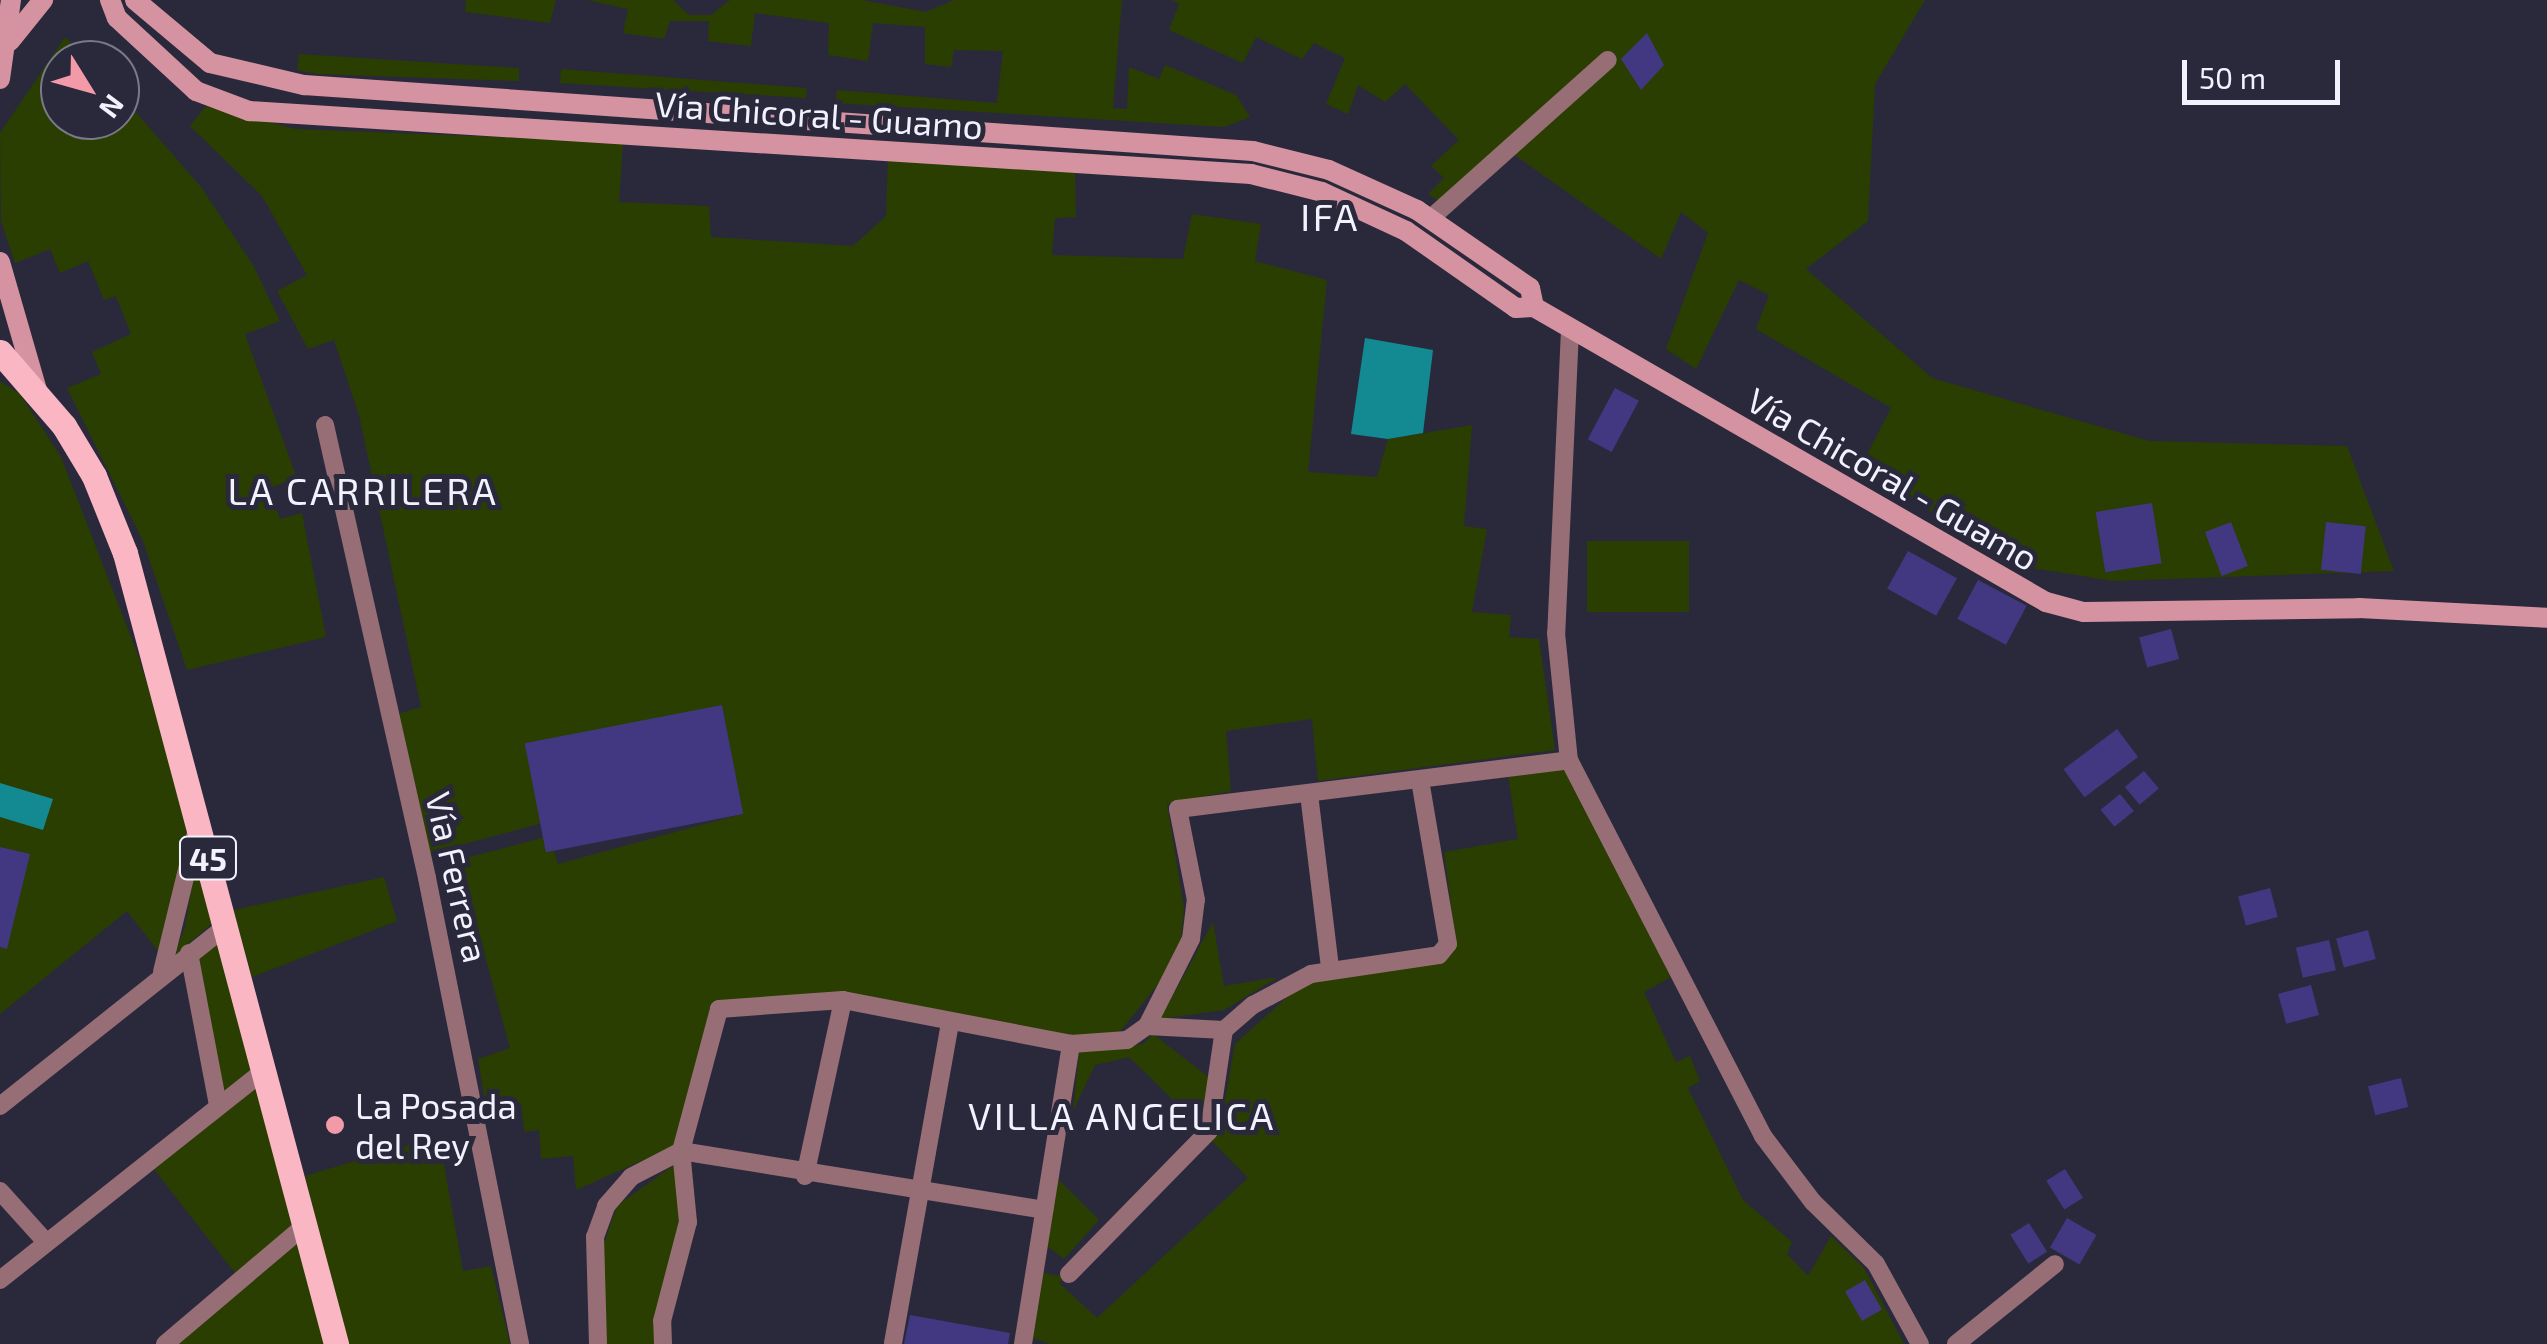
<!DOCTYPE html>
<meta charset="utf-8">
<style>
body{margin:0}
#map{position:relative;width:2547px;height:1344px;overflow:hidden;background:#2a293c;font-family:"Exo 2",sans-serif}
div>[style]{position:absolute}
.green>*{inset:0;background:#293e00;transform-origin:0 0}
.water>*{inset:0;background:#138a91}
.building>*{inset:0;background:#413881;transform-origin:0 0}
.street>*{height:18px;margin:-9px;padding:0 9px;transform-origin:9px;border-radius:9px;background:#976e76}
.secondary>*{height:20px;margin:-10px;padding:0 10px;transform-origin:10px;border-radius:10px;background:#d593a1}
.primary>*{height:25px;margin:-12.5px;padding:0 12.5px;transform-origin:12.5px;border-radius:12.5px;background:#fab6c3}
.dots>*{width:28px;height:28px;translate:-50% -50%;box-sizing:border-box;border:5px solid #2a293c;border-radius:50%}
span{translate:-50% -50%;white-space:nowrap;text-align:center;line-height:1.15;-webkit-text-stroke:10px #2a293c;paint-order:stroke}
.shield-label span{padding:2px 8px;background:#2a293c;border:2px solid;border-radius:8px;-webkit-text-stroke-width:0}
.shield-label{font-size:32px;color:#f2f2ff;font-weight:700}
.street-label{font-size:35px;color:#f2f2ff}
.poi-label{font-size:35px;color:#f2f2ff}
.left{translate:0 -50%;text-align:left}
.neighbourhood-label{font-size:38px;color:#f2f2ff;letter-spacing:2.5px}
.north{position:absolute;left:40px;top:40px;width:100px;height:100px;box-sizing:border-box;background:#2a293c;border:2px solid #7a798a;border-radius:50%;rotate:127deg;font-size:28px;font-weight:700;line-height:40px;text-align:center;color:#f2f2ff}
.north::after{content:'';display:block;margin:auto;width:35px;height:45px;background:#f39aa9;clip-path:polygon(50% 0,100% 100%,50% 72%,0 100%)}
.scale{position:absolute;left:2182px;top:60px;width:158px;height:45px;box-sizing:border-box;border:5px solid #f2f2ff;border-top:0;padding-left:12px;font-size:30px;line-height:35px;white-space:nowrap;color:#f2f2ff;-webkit-text-stroke:8px #2a293c;paint-order:stroke}
</style>
<div id="map">
<div class="green">
<i style="clip-path:polygon(466px 0,556px 0,550px 23px,465px 12px)"></i>
<i style="clip-path:polygon(587px 0,673px 0,689px 15px,711px 15px,730px 0,862px 0,926px 12px,954px 0,1122px 0,1113px 108px,1127px 109px,1129px 67px,1159px 79px,1165px 65px,1236px 95px,1250px 117px,1224px 127px,835px 103px,837px 90px,997px 103px,1003px 51px,954px 50px,951px 67px,925px 64px,925px 27px,873px 23px,868px 61px,828px 55px,829px 23px,755px 13px,751px 46px,708px 41px,709px 21px,670px 21px,664px 39px,623px 33px,628px 9px)"></i>
<i style="clip-path:polygon(1172px 0,1925px 0,1875px 84px,1868px 221px,1806px 269px,1932px 378px,2149px 441px,2347px 446px,2394px 571px,2113px 581px,2026px 567px,1859px 470px,1891px 408px,1756px 329px,1769px 295px,1739px 280px,1696px 369px,1666px 349px,1708px 233px,1681px 212px,1661px 259px,1505px 148px,1450px 208px,1428px 194px,1444px 178px,1431px 166px,1459px 140px,1405px 84px,1385px 102px,1358px 85px,1348px 114px,1326px 104px,1345px 58px,1314px 43px,1302px 59px,1256px 37px,1243px 63px,1169px 30px,1179px 4px)"></i>
<i style="clip-path:polygon(65px 37px,88px 60px,60px 60px,60px 120px,120px 120px,120px 94px,201px 187px,253px 265px,280px 321px,245px 334px,297px 479px,268px 488px,280px 519px,302px 513px,326px 637px,187px 670px,143px 541px,67px 388px,101px 374px,92px 352px,131px 334px,116px 296px,104px 300px,88px 261px,60px 273px,50px 249px,15px 263px,1px 221px,0 133px)"></i>
<i style="clip-path:polygon(299px 54px,519px 68px,519px 81px,318px 74px,297px 70px)"></i>
<i style="clip-path:polygon(561px 69px,807px 88px,806px 98px,560px 83px)"></i>
<i style="clip-path:polygon(206px 106px,296px 129px,623px 142px,619px 202px,709px 206px,711px 237px,853px 246px,886px 216px,888px 159px,1075px 167px,1076px 217px,1055px 218px,1052px 255px,1183px 259px,1192px 214px,1261px 224px,1255px 261px,1327px 280px,1308px 472px,1377px 477px,1388px 439px,1472px 425px,1464px 526px,1487px 529px,1472px 612px,1511px 615px,1509px 637px,1539px 639px,1555px 750px,1318px 781px,1312px 719px,1226px 731px,1231px 791px,1167px 804px,1184px 908px,1181px 940px,1163px 978px,1119px 1033px,1067px 1038px,841px 992px,716px 1003px,677px 1145px,576px 1190px,573px 1156px,541px 1159px,539px 1130px,524px 1132px,521px 1103px,486px 1107px,478px 1059px,510px 1048px,459px 860px,549px 836px,558px 864px,742px 814px,722px 705px,528px 752px,546px 822px,427px 854px,391px 716px,421px 707px,359px 415px,334px 340px,308px 349px,277px 291px,307px 275px,262px 196px,190px 126px)"></i>
<i style="clip-path:polygon(0 381px,20px 394px,61px 457px,138px 655px,189px 819px,162px 956px,127px 911px,0 1014px)"></i>
<i style="left:1587px;top:541px;width:102px;height:71px"></i>
<i style="clip-path:polygon(1564px 767px,1671px 977px,1644px 992px,1676px 1062px,1690px 1056px,1700px 1081px,1688px 1088px,1743px 1200px,1792px 1242px,1787px 1254px,1808px 1276px,1831px 1236px,1864px 1268px,1904px 1344px,1051px 1344px,1028px 1337px,1039px 1272px,1065px 1277px,1059px 1283px,1097px 1318px,1248px 1178px,1207px 1136px,1223px 1111px,1235px 1044px,1305px 981px,1456px 945px,1444px 852px,1518px 839px,1508px 775px)"></i>
<i style="clip-path:polygon(198px 848px,216px 920px,172px 958px,185px 928px)"></i>
<i style="clip-path:polygon(384px 877px,397px 921px,252px 977px,233px 910px)"></i>
<i style="clip-path:polygon(1213px 922px,1224px 986px,1278px 977px,1224px 1010px,1160px 1019px)"></i>
<i style="clip-path:polygon(223px 940px,252px 1072px,221px 1095px,199px 957px)"></i>
<i style="clip-path:polygon(1153px 1034px,1210px 1078px,1198px 1124px,1129px 1057px,1095px 1065px,1073px 1111px,1079px 1051px,1143px 1044px)"></i>
<i style="clip-path:polygon(256px 1086px,297px 1222px,235px 1273px,149px 1163px)"></i>
<i style="clip-path:polygon(439px 1136px,463px 1271px,491px 1266px,510px 1344px,346px 1344px,305px 1176px)"></i>
<i style="clip-path:polygon(678px 1162px,680px 1224px,657px 1344px,606px 1344px,602px 1249px,617px 1206px)"></i>
<i style="clip-path:polygon(1058px 1179px,1099px 1220px,1064px 1259px,1047px 1246px)"></i>
<i style="clip-path:polygon(301px 1234px,333px 1344px,177px 1344px)"></i>
</div>
<div class="water">
<i style="clip-path:polygon(1365px 338px,1433px 350px,1423px 433px,1388px 439px,1351px 434px)"></i>
<i style="clip-path:polygon(0 783px,53px 799px,43px 830px,0 817px)"></i>
</div>
<div class="building">
<i style="clip-path:polygon(1647px 33px,1664px 65px,1641px 90px,1621px 59px)"></i>
<i style="left:1615px;top:388px;width:27px;height:58px;rotate:28deg"></i>
<i style="left:2152px;top:503px;width:61px;height:57px;rotate:81deg"></i>
<i style="left:2231px;top:522px;width:47px;height:28px;rotate:69deg"></i>
<i style="left:2326px;top:522px;width:40px;height:48px;rotate:6deg"></i>
<i style="left:1908px;top:551px;width:56px;height:43px;rotate:29deg"></i>
<i style="left:1978px;top:580px;width:55px;height:44px;rotate:28deg"></i>
<i style="left:2171px;top:629px;width:31px;height:33px;rotate:75deg"></i>
<i style="left:722px;top:705px;width:111px;height:201px;rotate:79deg"></i>
<i style="left:2117px;top:729px;width:35px;height:67px;rotate:53deg"></i>
<i style="left:2144px;top:771px;width:23px;height:25px;rotate:50deg"></i>
<i style="left:2120px;top:794px;width:22px;height:25px;rotate:51deg"></i>
<i style="clip-path:polygon(0 847px,30px 854px,7px 949px,0 947px)"></i>
<i style="left:2270px;top:888px;width:30px;height:33px;rotate:75deg"></i>
<i style="left:2368px;top:930px;width:30px;height:33px;rotate:75deg"></i>
<i style="left:2329px;top:940px;width:31px;height:34px;rotate:77deg"></i>
<i style="left:2311px;top:985px;width:31px;height:34px;rotate:75deg"></i>
<i style="left:2401px;top:1078px;width:30px;height:34px;rotate:76deg"></i>
<i style="left:2065px;top:1169px;width:34px;height:22px;rotate:58deg"></i>
<i style="left:2067px;top:1218px;width:34px;height:34px;rotate:30deg"></i>
<i style="left:2029px;top:1223px;width:34px;height:22px;rotate:58deg"></i>
<i style="left:1865px;top:1280px;width:34px;height:23px;rotate:60deg"></i>
<i style="clip-path:polygon(910px 1315px,1010px 1333px,1008px 1344px,904px 1344px)"></i>
</div>
<div class="street">
<i style="left:1431px;top:218px;width:237px;rotate:-41.8deg"></i>
<i style="left:1570px;top:330px;width:303px;rotate:92.6deg"></i>
<i style="left:1556px;top:633px;width:128px;rotate:84.2deg"></i>
<i style="left:1569px;top:760px;width:423px;rotate:62.7deg"></i>
<i style="left:1763px;top:1136px;width:83px;rotate:52.9deg"></i>
<i style="left:1813px;top:1202px;width:88px;rotate:44.5deg"></i>
<i style="left:1876px;top:1264px;width:91px;rotate:61.2deg"></i>
<i style="left:325px;top:425px;width:464px;rotate:77.3deg"></i>
<i style="left:427px;top:878px;width:475px;rotate:78.7deg"></i>
<i style="left:1309px;top:794px;width:174px;rotate:83.1deg"></i>
<i style="left:189px;top:953px;width:155px;rotate:79.2deg"></i>
<i style="left:162px;top:972px;width:143px;rotate:-76.3deg"></i>
<i style="left:1147px;top:1026px;width:77px;rotate:3deg"></i>
<i style="left:1224px;top:1030px;width:38px;rotate:-41deg"></i>
<i style="left:1253px;top:1005px;width:66px;rotate:-28.1deg"></i>
<i style="left:1311px;top:974px;width:129px;rotate:-8.4deg"></i>
<i style="left:1439px;top:955px;width:14px;rotate:-51deg"></i>
<i style="left:1448px;top:944px;width:166px;rotate:-99.7deg"></i>
<i style="left:0;top:1106px;width:289px;rotate:-38.5deg"></i>
<i style="left:805px;top:1176px;width:180px;rotate:-77.8deg"></i>
<i style="left:0;top:1191px;width:69px;rotate:48deg"></i>
<i style="left:1069px;top:1274px;width:200px;rotate:-45.6deg"></i>
<i style="left:1209px;top:1131px;width:102px;rotate:-81.6deg"></i>
<i style="left:0;top:1280px;width:333px;rotate:-38.4deg"></i>
<i style="left:893px;top:1343px;width:326px;rotate:-79.9deg"></i>
<i style="left:165px;top:1344px;width:182px;rotate:-40.3deg"></i>
<i style="left:598px;top:1344px;width:107px;rotate:-91.6deg"></i>
<i style="left:595px;top:1237px;width:33px;rotate:-70deg"></i>
<i style="left:606px;top:1206px;width:38px;rotate:-49deg"></i>
<i style="left:631px;top:1177px;width:56px;rotate:-27.5deg"></i>
<i style="left:681px;top:1151px;width:368px;rotate:9.2deg"></i>
<i style="left:663px;top:1344px;width:23px;rotate:-92deg"></i>
<i style="left:662px;top:1321px;width:102px;rotate:-75.3deg"></i>
<i style="left:688px;top:1222px;width:71px;rotate:-95.6deg"></i>
<i style="left:681px;top:1151px;width:147px;rotate:-75deg"></i>
<i style="left:719px;top:1009px;width:124px;rotate:-4.2deg"></i>
<i style="left:843px;top:1000px;width:232px;rotate:10.9deg"></i>
<i style="left:1071px;top:1044px;width:56px;rotate:-4.1deg"></i>
<i style="left:1127px;top:1040px;width:24px;rotate:-35deg"></i>
<i style="left:1147px;top:1026px;width:97px;rotate:-63.2deg"></i>
<i style="left:1191px;top:939px;width:39px;rotate:-83deg"></i>
<i style="left:1196px;top:900px;width:93px;rotate:-101.2deg"></i>
<i style="left:1178px;top:809px;width:394px;rotate:-7.1deg"></i>
<i style="left:1023px;top:1344px;width:304px;rotate:-80.9deg"></i>
<i style="left:1956px;top:1344px;width:127px;rotate:-38.9deg"></i>
</div>
<div class="secondary">
<i style="left:110px;top:0;width:19px;rotate:69deg"></i>
<i style="left:117px;top:18px;width:108px;rotate:42.7deg"></i>
<i style="left:196px;top:91px;width:57px;rotate:20.7deg"></i>
<i style="left:249px;top:111px;width:1004px;rotate:3.6deg"></i>
<i style="left:1251px;top:174px;width:73px;rotate:14.2deg"></i>
<i style="left:1322px;top:192px;width:93px;rotate:24.9deg"></i>
<i style="left:1406px;top:231px;width:134px;rotate:35deg"></i>
<i style="left:1516px;top:308px;width:18px;rotate:-3deg"></i>
<i style="left:1534px;top:307px;width:591px;rotate:29.95deg"></i>
<i style="left:2046px;top:602px;width:39px;rotate:15deg"></i>
<i style="left:2084px;top:612px;width:275px;rotate:-0.8deg"></i>
<i style="left:2359px;top:608px;width:188px;rotate:3deg"></i>
<i style="left:135px;top:0;width:98px;rotate:40deg"></i>
<i style="left:210px;top:63px;width:97px;rotate:13.2deg"></i>
<i style="left:304px;top:85px;width:951px;rotate:3.98deg"></i>
<i style="left:1253px;top:151px;width:78px;rotate:14deg"></i>
<i style="left:1329px;top:170px;width:97px;rotate:24.4deg"></i>
<i style="left:1417px;top:210px;width:137px;rotate:34.6deg"></i>
<i style="left:1530px;top:288px;width:19px;rotate:78deg"></i>
<i style="left:10px;top:41px;width:53px;rotate:-51.2deg"></i>
<i style="left:0;top:79px;width:80px;rotate:-82.1deg"></i>
<i style="left:0;top:262px;width:133px;rotate:73.9deg"></i>
</div>
<div class="primary">
<i style="left:0;top:352px;width:98px;rotate:49.1deg"></i>
<i style="left:64px;top:426px;width:58px;rotate:59deg"></i>
<i style="left:94px;top:476px;width:83px;rotate:68.1deg"></i>
<i style="left:125px;top:553px;width:819px;rotate:75.06deg"></i>
</div>
<div class="dots">
<i style="left:335px;top:1125px;background:#f39aa9"></i>
</div>
<div class="shield-label">
<span style="left:208px;top:858px">45</span>
</div>
<div class="street-label">
<span style="left:819px;top:114px;rotate:4deg">Vía Chicoral - Guamo</span>
<span style="left:1893px;top:478px;rotate:30deg">Vía Chicoral - Guamo</span>
<span style="left:458px;top:877px;rotate:77deg">Vía Ferrera</span>
</div>
<div class="poi-label">
<span class="left" style="left:355px;top:1125px">La Posada<br>del Rey</span>
</div>
<div class="neighbourhood-label">
<span style="left:1330px;top:217px">IFA</span>
<span style="left:363px;top:491px">LA CARRILERA</span>
<span style="left:1122px;top:1116px">VILLA ANGELICA</span>
</div>
<div class="north">N</div>
<div class="scale">50 m</div>
</div>
